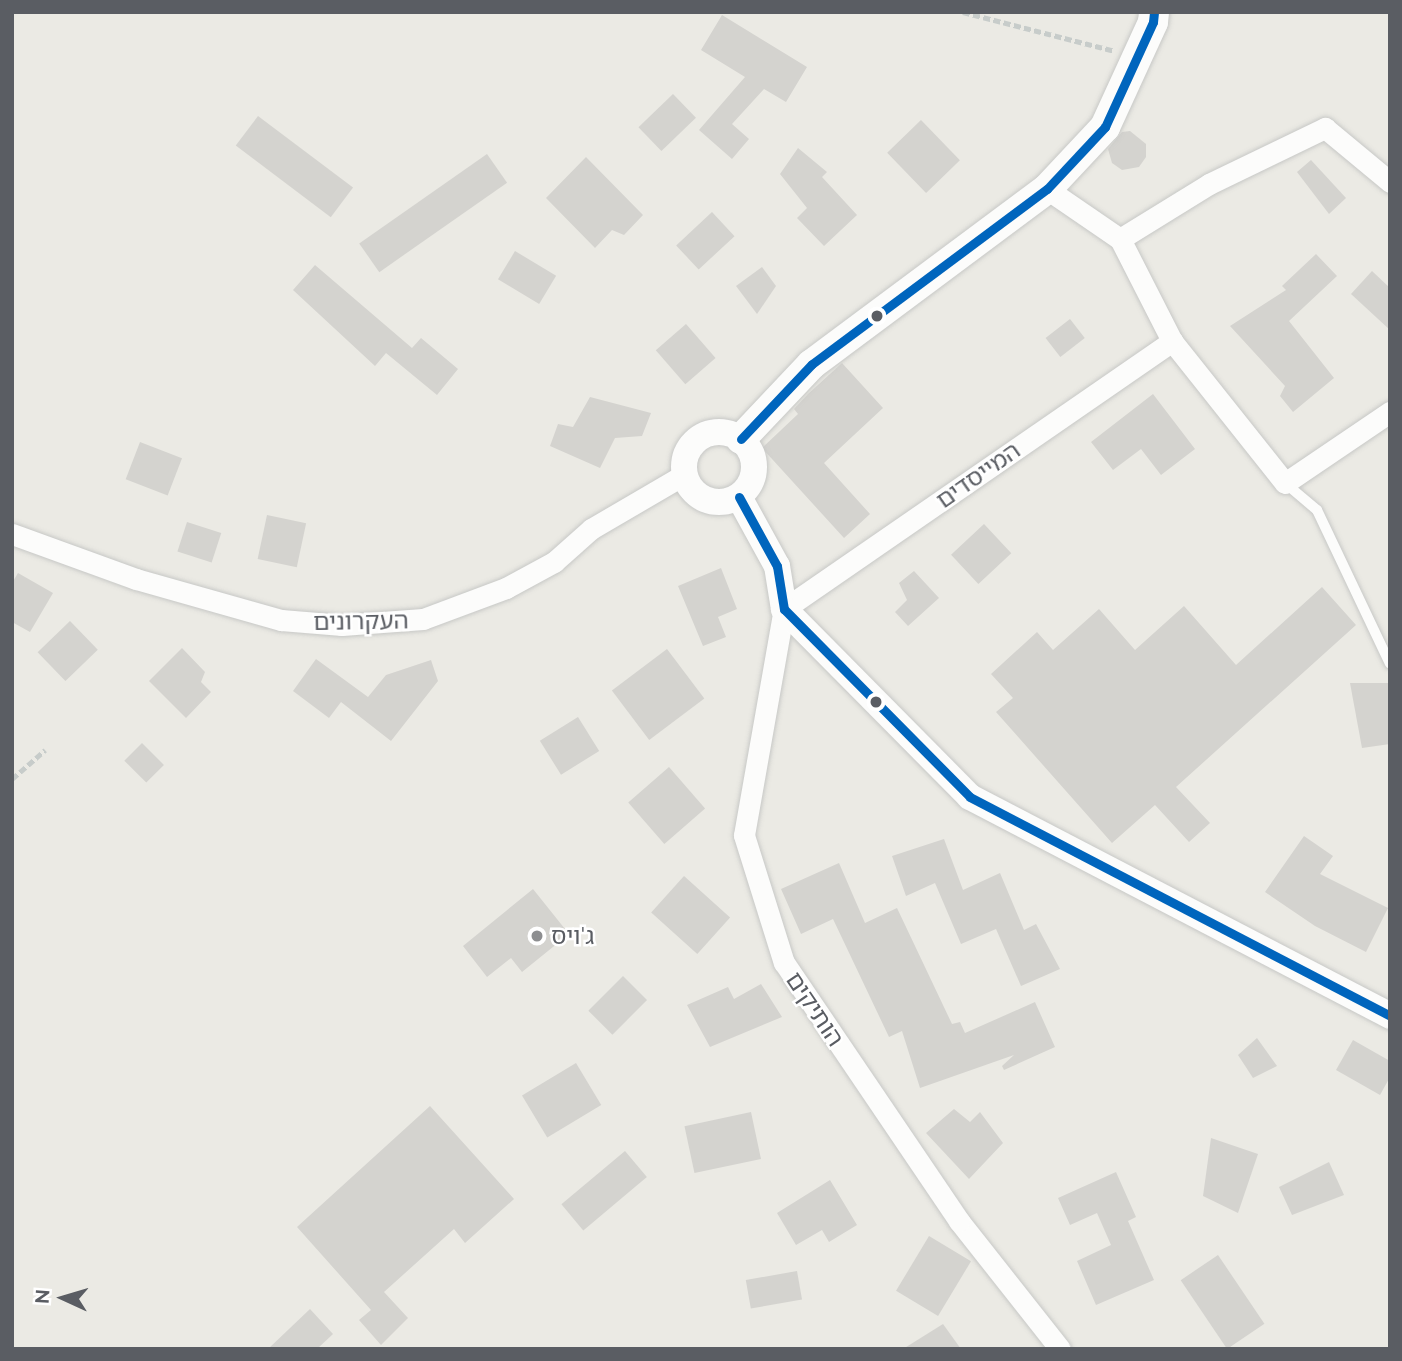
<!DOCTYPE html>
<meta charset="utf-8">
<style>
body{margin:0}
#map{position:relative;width:1402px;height:1361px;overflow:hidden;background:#ebeae4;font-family:Raleway,"Noto Sans Hebrew",sans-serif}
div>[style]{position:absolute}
.building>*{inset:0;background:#d4d3cf;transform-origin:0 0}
.path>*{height:4.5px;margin-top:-2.25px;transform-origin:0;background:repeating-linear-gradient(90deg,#c7ccca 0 7px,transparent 0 10.5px)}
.roads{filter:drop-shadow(0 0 2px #c7c8c6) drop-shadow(0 0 2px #c7c8c6)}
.service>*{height:10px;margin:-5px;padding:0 5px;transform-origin:5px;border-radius:5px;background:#fcfcfb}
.minor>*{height:21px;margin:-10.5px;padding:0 10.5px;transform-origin:10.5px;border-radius:10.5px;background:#fcfcfb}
.tertiary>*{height:26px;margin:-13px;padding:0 13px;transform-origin:13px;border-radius:13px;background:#fcfcfb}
.tertiary>.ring{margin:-13px;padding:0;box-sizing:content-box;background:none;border:26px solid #fcfcfb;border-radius:50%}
.secondary>*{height:30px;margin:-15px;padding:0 15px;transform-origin:15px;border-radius:15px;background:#fcfcfb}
.bus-1>*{height:9px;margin:-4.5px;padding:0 4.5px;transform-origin:4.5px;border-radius:4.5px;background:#0065bd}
.dots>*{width:19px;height:19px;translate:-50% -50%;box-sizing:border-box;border:4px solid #fff;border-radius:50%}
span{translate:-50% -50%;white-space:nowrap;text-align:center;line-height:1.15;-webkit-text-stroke:5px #fff;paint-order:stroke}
.street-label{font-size:24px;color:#5a5d63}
.poi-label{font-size:24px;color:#5a5d63}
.left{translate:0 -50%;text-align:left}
.frame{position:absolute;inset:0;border:14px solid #5a5d63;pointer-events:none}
.north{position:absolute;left:28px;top:1263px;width:70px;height:70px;-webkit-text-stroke:5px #fff;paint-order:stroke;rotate:274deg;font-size:19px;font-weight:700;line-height:28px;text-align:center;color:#5a5d63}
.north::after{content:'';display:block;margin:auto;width:24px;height:32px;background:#5a5d63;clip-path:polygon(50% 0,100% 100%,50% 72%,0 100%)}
</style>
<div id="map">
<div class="building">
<i style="clip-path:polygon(722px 15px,807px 67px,786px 102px,764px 89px,732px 124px,749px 139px,732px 159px,699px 130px,745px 77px,701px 50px)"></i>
<i style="left:673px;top:94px;width:33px;height:48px;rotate:46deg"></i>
<i style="left:258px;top:116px;width:119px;height:37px;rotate:37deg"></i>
<i style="left:921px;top:120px;width:56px;height:47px;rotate:46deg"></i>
<i style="clip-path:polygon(1130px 131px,1146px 144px,1146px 157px,1139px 167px,1122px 170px,1112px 163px,1108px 149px,1122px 132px)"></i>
<i style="clip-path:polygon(798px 148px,827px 172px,822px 177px,857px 215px,824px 246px,797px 218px,807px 208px,780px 174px)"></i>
<i style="left:487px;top:154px;width:35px;height:156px;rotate:55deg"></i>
<i style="clip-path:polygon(586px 157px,643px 215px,624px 235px,612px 230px,595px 248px,546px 198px)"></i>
<i style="clip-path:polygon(1311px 160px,1346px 198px,1329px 214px,1297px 172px)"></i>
<i style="left:712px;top:212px;width:33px;height:49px;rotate:47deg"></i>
<i style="left:515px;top:251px;width:48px;height:33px;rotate:31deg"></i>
<i style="clip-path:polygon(1316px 254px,1337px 276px,1289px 321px,1334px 378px,1293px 412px,1280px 396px,1285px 386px,1230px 326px,1286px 290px,1282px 286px)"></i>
<i style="clip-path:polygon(315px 265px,412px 348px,421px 338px,458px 369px,437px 395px,386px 353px,375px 366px,293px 290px)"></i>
<i style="clip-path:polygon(762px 267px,776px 286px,757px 314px,736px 286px)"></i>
<i style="clip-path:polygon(1372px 271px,1390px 288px,1390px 330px,1351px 294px)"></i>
<i style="left:1070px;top:319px;width:24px;height:31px;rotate:52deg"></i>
<i style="left:686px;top:324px;width:45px;height:40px;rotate:49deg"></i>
<i style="clip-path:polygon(842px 363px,883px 408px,824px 463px,870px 514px,844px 538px,762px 448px,798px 414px,794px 409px,808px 394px)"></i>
<i style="clip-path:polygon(1153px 394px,1195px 449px,1161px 475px,1141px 449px,1113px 470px,1091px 442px)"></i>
<i style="clip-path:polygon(590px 397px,651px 413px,642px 436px,615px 438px,600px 468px,550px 446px,558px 424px,573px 427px)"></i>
<i style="left:140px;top:442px;width:45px;height:40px;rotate:21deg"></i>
<i style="left:267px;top:515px;width:40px;height:45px;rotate:12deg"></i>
<i style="left:187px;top:522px;width:36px;height:31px;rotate:18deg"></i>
<i style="left:984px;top:524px;width:40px;height:45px;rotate:47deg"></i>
<i style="clip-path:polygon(721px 568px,737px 609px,718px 617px,726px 637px,703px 646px,678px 586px)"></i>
<i style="clip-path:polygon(914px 571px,939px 598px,908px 626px,895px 612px,907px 600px,899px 583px)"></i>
<i style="clip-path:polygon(18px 573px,53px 593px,30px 632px,12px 622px,12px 583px)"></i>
<i style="clip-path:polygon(1322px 587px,1356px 625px,1176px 787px,1210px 823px,1189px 842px,1155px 805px,1112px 843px,996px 712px,1013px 698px,991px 674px,1037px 632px,1053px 650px,1099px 609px,1135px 650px,1184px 606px,1236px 665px)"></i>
<i style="left:70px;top:621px;width:40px;height:45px;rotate:46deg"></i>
<i style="clip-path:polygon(182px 648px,205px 672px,201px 682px,211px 692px,186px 718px,149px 681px)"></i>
<i style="left:667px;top:649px;width:62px;height:69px;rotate:53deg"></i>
<i style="clip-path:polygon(316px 659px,368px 697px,386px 675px,431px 660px,438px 681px,391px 741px,341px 702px,329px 718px,293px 691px)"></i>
<i style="clip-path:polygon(1350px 683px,1390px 683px,1390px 744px,1362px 748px)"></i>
<i style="left:578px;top:717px;width:40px;height:45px;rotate:58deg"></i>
<i style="left:142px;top:743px;width:31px;height:25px;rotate:45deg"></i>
<i style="left:669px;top:767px;width:55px;height:54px;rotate:49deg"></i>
<i style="clip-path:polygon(1304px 836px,1333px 856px,1320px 874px,1388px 908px,1366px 952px,1315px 926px,1265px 892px)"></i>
<i style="clip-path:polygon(944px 839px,963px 890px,1000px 873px,1024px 930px,1036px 924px,1060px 969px,1021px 986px,996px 929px,961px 944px,935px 883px,906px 896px,892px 856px)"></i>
<i style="clip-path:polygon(839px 863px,865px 923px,897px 908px,952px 1024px,960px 1022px,965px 1033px,1035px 1002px,1055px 1047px,1004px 1070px,1002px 1066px,1014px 1055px,920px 1088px,902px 1031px,889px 1037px,833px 919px,801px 934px,781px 889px)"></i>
<i style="left:684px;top:876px;width:62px;height:49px;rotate:42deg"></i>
<i style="clip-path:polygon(533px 889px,569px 934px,522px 972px,511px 958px,487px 977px,463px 946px)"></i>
<i style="left:623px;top:976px;width:34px;height:49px;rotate:45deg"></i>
<i style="clip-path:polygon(761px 984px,782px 1017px,710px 1047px,687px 1005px,728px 987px,734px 999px)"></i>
<i style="clip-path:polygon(1257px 1038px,1277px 1066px,1253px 1078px,1238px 1055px)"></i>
<i style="clip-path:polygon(1353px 1040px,1390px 1061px,1390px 1077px,1380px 1095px,1336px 1070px)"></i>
<i style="left:576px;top:1063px;width:49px;height:63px;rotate:59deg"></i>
<i style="clip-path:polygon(430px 1106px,514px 1199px,465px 1243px,454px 1229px,384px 1292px,408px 1318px,381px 1345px,359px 1320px,371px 1310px,297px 1227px)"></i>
<i style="clip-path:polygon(954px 1109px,970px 1122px,980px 1112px,1003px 1143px,969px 1179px,926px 1133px)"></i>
<i style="left:751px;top:1112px;width:48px;height:68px;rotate:78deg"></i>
<i style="clip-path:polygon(1211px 1138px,1258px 1154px,1238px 1213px,1203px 1196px)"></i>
<i style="left:625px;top:1151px;width:34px;height:83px;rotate:50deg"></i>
<i style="clip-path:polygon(1329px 1162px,1344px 1195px,1292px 1215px,1279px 1187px)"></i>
<i style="clip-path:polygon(1116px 1172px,1136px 1217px,1128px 1221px,1154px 1280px,1096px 1305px,1077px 1261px,1111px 1245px,1097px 1213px,1070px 1225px,1058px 1198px)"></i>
<i style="clip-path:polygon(830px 1180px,857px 1225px,829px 1242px,822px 1230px,796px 1245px,777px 1213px)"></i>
<i style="left:929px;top:1236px;width:49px;height:64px;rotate:31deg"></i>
<i style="left:1218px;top:1255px;width:83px;height:45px;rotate:56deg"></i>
<i style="left:797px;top:1271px;width:29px;height:52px;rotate:80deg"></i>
<i style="clip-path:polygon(310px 1309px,333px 1334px,317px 1349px,268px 1349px)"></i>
<i style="clip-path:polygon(943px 1324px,961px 1349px,903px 1349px)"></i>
</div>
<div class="path">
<i style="left:963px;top:12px;width:157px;rotate:14.4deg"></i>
<i style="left:12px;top:779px;width:44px;rotate:-41.3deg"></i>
</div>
<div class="roads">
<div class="service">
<i style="left:1285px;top:483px;width:42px;rotate:40.2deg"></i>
<i style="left:1317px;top:510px;width:170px;rotate:64.6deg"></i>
</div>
<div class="minor">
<i style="left:1047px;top:189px;width:88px;rotate:34.4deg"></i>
<i style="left:1120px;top:239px;width:114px;rotate:63deg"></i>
<i style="left:1172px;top:341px;width:181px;rotate:51.5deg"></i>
<i style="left:1285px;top:483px;width:127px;rotate:-34.1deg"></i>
<i style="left:1120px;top:239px;width:105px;rotate:-31.7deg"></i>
<i style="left:1209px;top:184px;width:129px;rotate:-25.8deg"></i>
<i style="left:1325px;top:128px;width:85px;rotate:39.7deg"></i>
<i style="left:12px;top:534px;width:132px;rotate:19.9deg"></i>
<i style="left:136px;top:579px;width:151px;rotate:15.8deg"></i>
<i style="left:281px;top:620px;width:61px;rotate:4.7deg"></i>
<i style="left:342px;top:625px;width:81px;rotate:-4.2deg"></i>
<i style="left:423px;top:619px;width:89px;rotate:-20.5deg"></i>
<i style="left:506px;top:588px;width:55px;rotate:-28.4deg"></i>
<i style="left:554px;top:562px;width:50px;rotate:-41.7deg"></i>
<i style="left:591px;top:529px;width:109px;rotate:-30.3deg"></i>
<i style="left:1060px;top:1349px;width:163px;rotate:-128.3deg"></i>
<i style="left:959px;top:1221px;width:312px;rotate:-124.1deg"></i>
<i style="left:784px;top:963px;width:134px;rotate:-107.4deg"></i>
<i style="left:744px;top:835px;width:230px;rotate:-80deg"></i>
<i style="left:784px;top:609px;width:472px;rotate:-34.6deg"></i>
</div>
<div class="tertiary">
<i class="ring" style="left:684px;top:432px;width:44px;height:44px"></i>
<i style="left:739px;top:497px;width:79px;rotate:61.2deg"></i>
<i style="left:777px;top:566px;width:44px;rotate:80.8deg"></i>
<i style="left:784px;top:609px;width:264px;rotate:45.3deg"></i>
<i style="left:970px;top:797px;width:474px;rotate:27.5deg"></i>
</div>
<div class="secondary">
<i style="left:741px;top:439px;width:103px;rotate:-46.6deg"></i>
<i style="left:812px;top:364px;width:293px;rotate:-36.7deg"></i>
<i style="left:1047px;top:189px;width:85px;rotate:-46.9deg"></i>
<i style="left:1105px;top:127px;width:115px;rotate:-65.4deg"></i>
<i style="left:1153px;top:22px;width:10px;rotate:-84deg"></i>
</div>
</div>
<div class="bus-1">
<i style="left:741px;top:439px;width:103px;rotate:-46.6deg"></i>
<i style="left:812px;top:364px;width:293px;rotate:-36.7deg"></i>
<i style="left:1047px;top:189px;width:85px;rotate:-46.9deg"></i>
<i style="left:1105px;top:127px;width:115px;rotate:-65.4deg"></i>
<i style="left:1153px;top:22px;width:10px;rotate:-84deg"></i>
<i style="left:739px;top:497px;width:79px;rotate:61.2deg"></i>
<i style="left:777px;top:566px;width:44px;rotate:80.8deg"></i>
<i style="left:784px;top:609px;width:264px;rotate:45.3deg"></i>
<i style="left:970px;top:797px;width:474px;rotate:27.5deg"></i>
</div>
<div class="dots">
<i style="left:877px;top:316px;background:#5a5d63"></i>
<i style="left:876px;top:702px;background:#5a5d63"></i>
<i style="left:537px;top:936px;background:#8d8e90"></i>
</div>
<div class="street-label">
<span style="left:978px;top:475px;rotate:-35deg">המייסדים</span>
<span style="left:361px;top:621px;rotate:-1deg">העקרונים</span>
<span style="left:815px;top:1009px;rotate:56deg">הותיקים</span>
</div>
<div class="poi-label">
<span class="left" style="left:551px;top:936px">ג'ויס</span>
</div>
<div class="frame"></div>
<div class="north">N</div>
</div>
